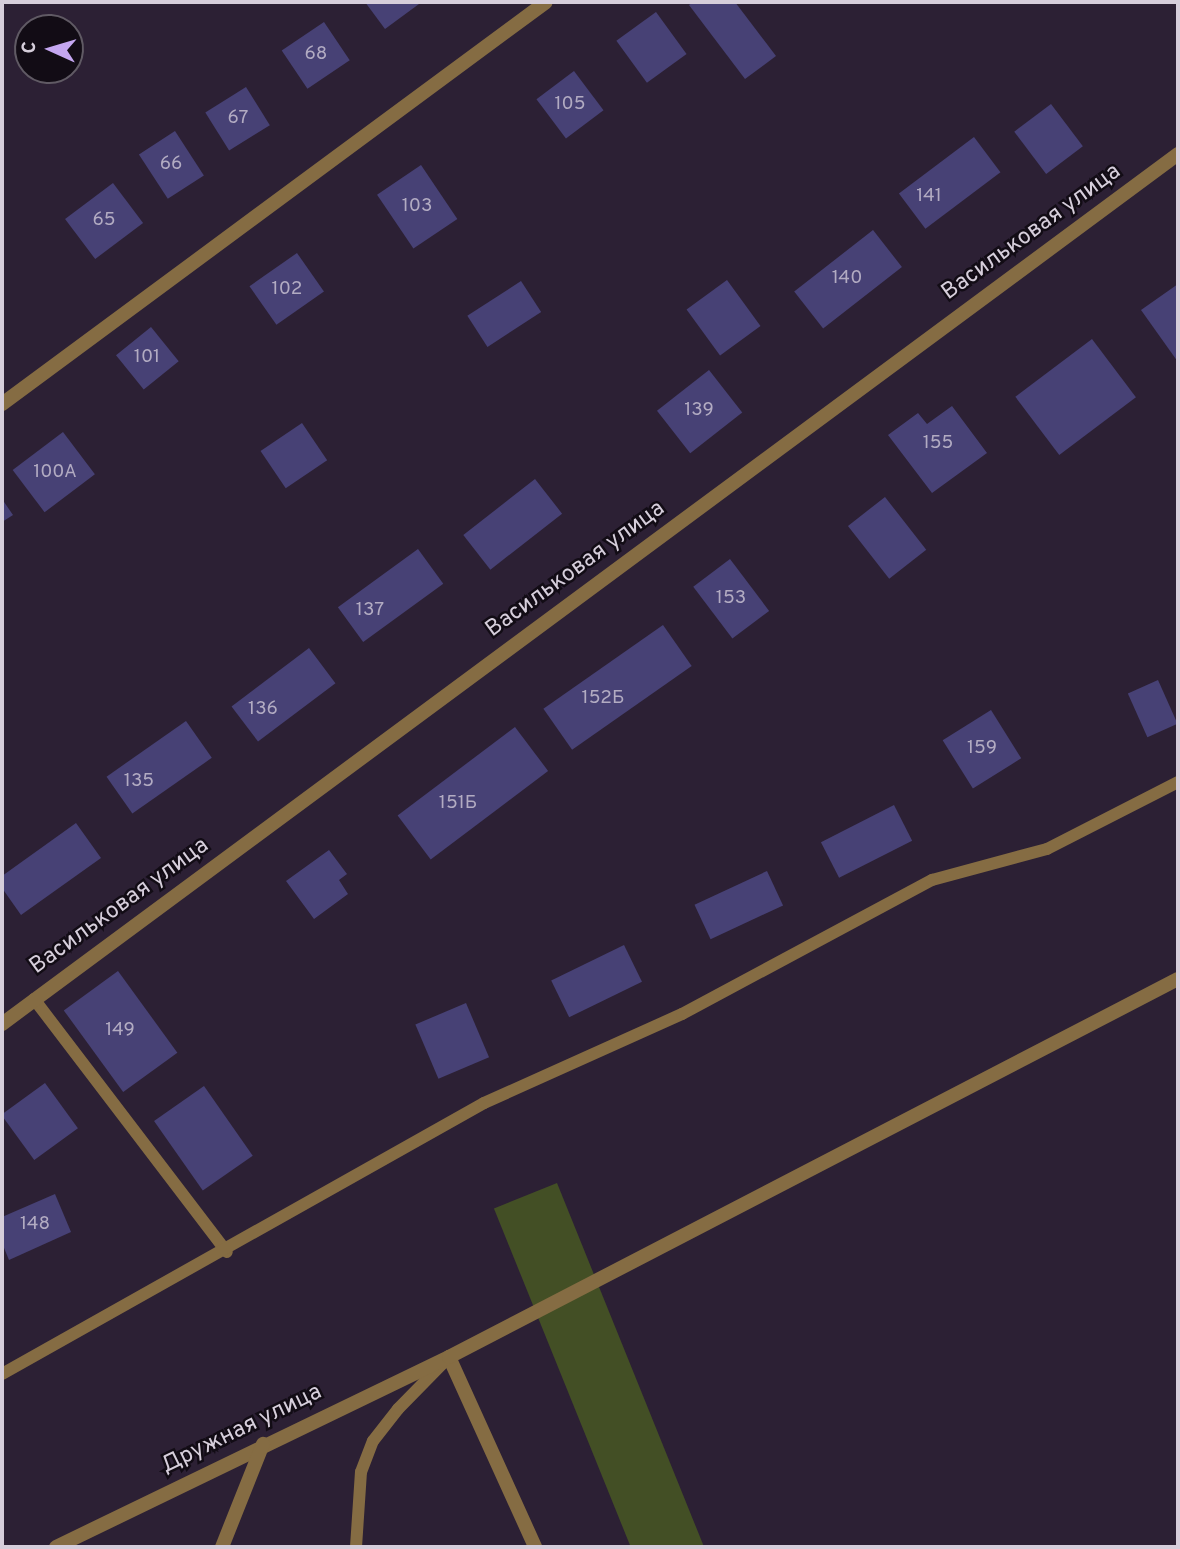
<!DOCTYPE html>
<meta charset="utf-8">
<style>
body{margin:0}
#map{position:relative;width:1180px;height:1549px;overflow:hidden;background:#2c2034;font-family:Overpass,sans-serif}
div>[style]{position:absolute}
.green>*{inset:0;background:#434f25;transform-origin:0 0}
.building>*{inset:0;background:#474175;transform-origin:0 0}
.service>*{height:12px;margin:-6px;padding:0 6px;transform-origin:6px;border-radius:6px;background:#856c43}
.minor>*{height:14px;margin:-7px;padding:0 7px;transform-origin:7px;border-radius:7px;background:#856c43}
span{translate:-50% -50%;white-space:nowrap;text-align:center;line-height:1.15;-webkit-text-stroke:5px #120c15;paint-order:stroke}
.number-label{font-size:19px;color:#b2abc2}
.number-label span{-webkit-text-stroke-width:0}
.street-label{font-size:23px;color:#d6cedb}
.frame{position:absolute;inset:0;border:4px solid #d6cedb;pointer-events:none}
.north{position:absolute;left:14px;top:14px;width:70px;height:70px;box-sizing:border-box;background:#120c15;border:2px solid #605a64;border-radius:50%;rotate:274deg;font-size:19px;font-weight:700;line-height:28px;text-align:center;color:#d6cedb}
.north::after{content:'';display:block;margin:auto;width:24px;height:32px;background:#c5a7f1;clip-path:polygon(50% 0,100% 100%,50% 72%,0 100%)}
</style>
<div id="map">
<div class="green">
<i style="left:557px;top:1183px;width:394px;height:68px;rotate:68deg"></i>
</div>
<div class="building">
<i style="clip-path:polygon(365px 2px,418px 2px,419px 4px,385px 29px)"></i>
<i style="clip-path:polygon(693px 2px,735px 2px,776px 56px,745px 79px,689px 5px)"></i>
<i style="left:656px;top:12px;width:52px;height:49px;rotate:54deg"></i>
<i style="left:324px;top:22px;width:46px;height:51px;rotate:56deg"></i>
<i style="left:574px;top:71px;width:49px;height:47px;rotate:53deg"></i>
<i style="left:246px;top:87px;width:45px;height:48px;rotate:58deg"></i>
<i style="left:1051px;top:104px;width:53px;height:46px;rotate:53deg"></i>
<i style="left:175px;top:131px;width:53px;height:43px;rotate:57deg"></i>
<i style="left:974px;top:137px;width:44px;height:94px;rotate:53deg"></i>
<i style="left:421px;top:165px;width:65px;height:53px;rotate:56deg"></i>
<i style="left:113px;top:183px;width:50px;height:60px;rotate:53deg"></i>
<i style="left:873px;top:230px;width:47px;height:100px;rotate:52deg"></i>
<i style="left:297px;top:253px;width:47px;height:58px;rotate:55deg"></i>
<i style="left:727px;top:280px;width:57px;height:50px;rotate:54deg"></i>
<i style="left:521px;top:281px;width:37px;height:64px;rotate:57deg"></i>
<i style="clip-path:polygon(1178px 284px,1178px 362px,1141px 310px)"></i>
<i style="left:151px;top:327px;width:44px;height:45px;rotate:51deg"></i>
<i style="left:1092px;top:339px;width:73px;height:96px;rotate:53deg"></i>
<i style="left:709px;top:370px;width:54px;height:66px;rotate:52deg"></i>
<i style="clip-path:polygon(952px 406px,987px 453px,932px 493px,888px 435px,918px 413px,927px 424px)"></i>
<i style="left:302px;top:423px;width:45px;height:50px;rotate:56deg"></i>
<i style="left:63px;top:432px;width:53px;height:63px;rotate:53deg"></i>
<i style="left:535px;top:479px;width:44px;height:91px;rotate:52deg"></i>
<i style="left:885px;top:497px;width:67px;height:47px;rotate:52deg"></i>
<i style="clip-path:polygon(2px 499px,13px 515px,2px 522px)"></i>
<i style="left:418px;top:549px;width:43px;height:99px;rotate:54deg"></i>
<i style="left:730px;top:559px;width:65px;height:46px;rotate:53deg"></i>
<i style="left:663px;top:625px;width:50px;height:146px;rotate:55deg"></i>
<i style="left:309px;top:648px;width:44px;height:97px;rotate:53deg"></i>
<i style="left:1158px;top:680px;width:48px;height:33px;rotate:66deg"></i>
<i style="left:991px;top:710px;width:57px;height:57px;rotate:58deg"></i>
<i style="left:186px;top:721px;width:45px;height:97px;rotate:55deg"></i>
<i style="left:515px;top:727px;width:55px;height:147px;rotate:53deg"></i>
<i style="left:894px;top:805px;width:40px;height:82px;rotate:63deg"></i>
<i style="clip-path:polygon(76px 823px,101px 858px,21px 915px,2px 888px,2px 876px)"></i>
<i style="clip-path:polygon(329px 850px,347px 874px,339px 880px,348px 894px,314px 919px,286px 881px)"></i>
<i style="left:767px;top:871px;width:38px;height:80px;rotate:65deg"></i>
<i style="left:624px;top:945px;width:41px;height:81px;rotate:64deg"></i>
<i style="left:118px;top:971px;width:101px;height:67px;rotate:54deg"></i>
<i style="left:466px;top:1003px;width:59px;height:55px;rotate:67deg"></i>
<i style="left:45px;top:1083px;width:56px;height:54px;rotate:54deg"></i>
<i style="left:204px;top:1086px;width:85px;height:61px;rotate:55deg"></i>
<i style="clip-path:polygon(55px 1194px,71px 1232px,9px 1260px,2px 1243px,2px 1217px)"></i>
</div>
<div class="service">
<i style="left:34px;top:999px;width:318px;rotate:52.7deg"></i>
<i style="left:2px;top:1374px;width:553px;rotate:-29.35deg"></i>
<i style="left:484px;top:1103px;width:217px;rotate:-24.2deg"></i>
<i style="left:682px;top:1014px;width:284px;rotate:-28.2deg"></i>
<i style="left:932px;top:880px;width:119px;rotate:-15.1deg"></i>
<i style="left:1047px;top:849px;width:147px;rotate:-27.1deg"></i>
<i style="left:356px;top:1547px;width:75px;rotate:-86.2deg"></i>
<i style="left:361px;top:1472px;width:33px;rotate:-69deg"></i>
<i style="left:373px;top:1441px;width:41px;rotate:-52deg"></i>
<i style="left:398px;top:1409px;width:69px;rotate:-45.6deg"></i>
</div>
<div class="minor">
<i style="left:2px;top:404px;width:676px;rotate:-36.46deg"></i>
<i style="left:2px;top:1024px;width:1463px;rotate:-36.49deg"></i>
<i style="left:449px;top:1357px;width:209px;rotate:65.6deg"></i>
<i style="left:56px;top:1547px;width:437px;rotate:-25.8deg"></i>
<i style="left:449px;top:1357px;width:821px;rotate:-27.41deg"></i>
<i style="left:222px;top:1547px;width:111px;rotate:-68.3deg"></i>
</div>
<div class="number-label">
<span style="left:316px;top:55px">68</span>
<span style="left:570px;top:105px">105</span>
<span style="left:238px;top:119px">67</span>
<span style="left:171px;top:165px">66</span>
<span style="left:929px;top:197px">141</span>
<span style="left:417px;top:207px">103</span>
<span style="left:104px;top:221px">65</span>
<span style="left:847px;top:279px">140</span>
<span style="left:287px;top:290px">102</span>
<span style="left:147px;top:358px">101</span>
<span style="left:699px;top:411px">139</span>
<span style="left:938px;top:444px">155</span>
<span style="left:55px;top:473px">100А</span>
<span style="left:731px;top:599px">153</span>
<span style="left:370px;top:611px">137</span>
<span style="left:603px;top:699px">152Б</span>
<span style="left:263px;top:710px">136</span>
<span style="left:982px;top:749px">159</span>
<span style="left:139px;top:782px">135</span>
<span style="left:458px;top:804px">151Б</span>
<span style="left:120px;top:1031px">149</span>
<span style="left:35px;top:1225px">148</span>
</div>
<div class="street-label">
<span style="left:1032px;top:233px;rotate:-36deg">Васильковая улица</span>
<span style="left:576px;top:570px;rotate:-36deg">Васильковая улица</span>
<span style="left:120px;top:907px;rotate:-36deg">Васильковая улица</span>
<span style="left:242px;top:1430px;rotate:-26deg">Дружная улица</span>
</div>
<div class="frame"></div>
<div class="north">С</div>
</div>
